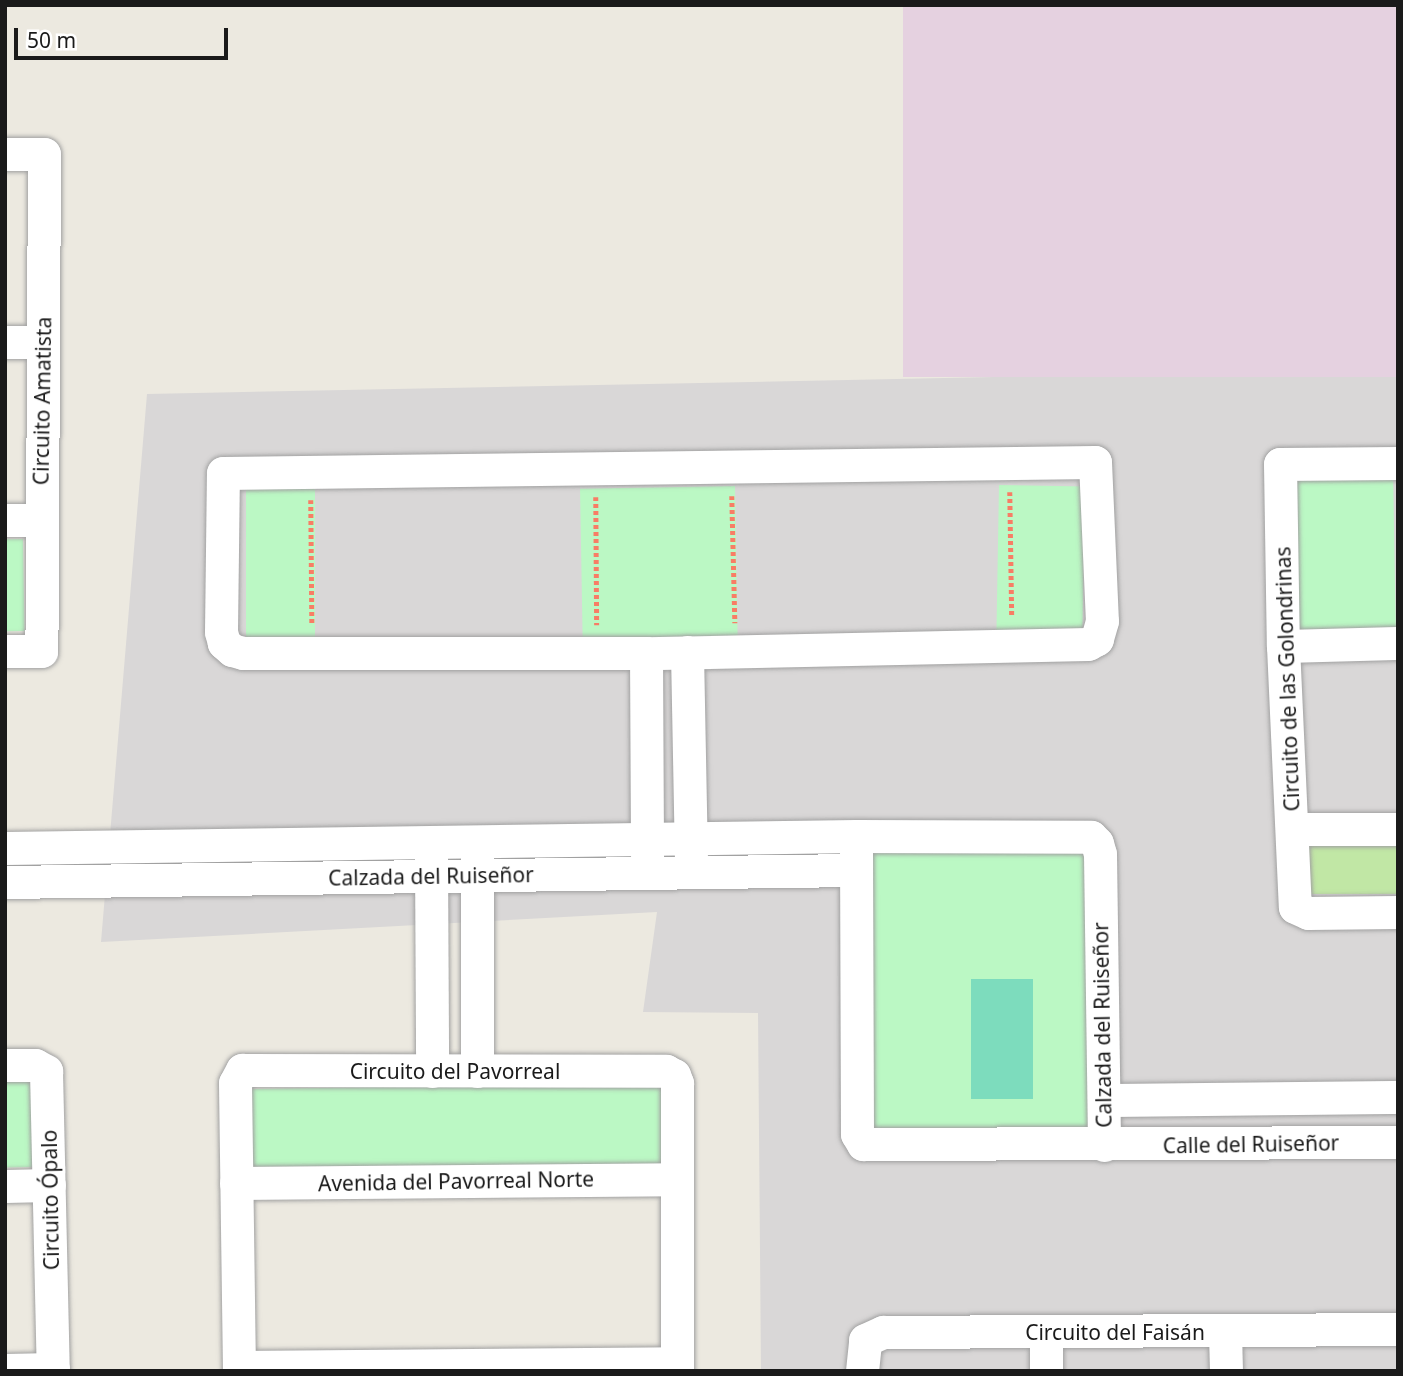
<!DOCTYPE html>
<meta charset="utf-8">
<style>
body{margin:0}
#map{position:relative;width:1403px;height:1376px;overflow:hidden;background:#ece9e0;font-family:"Noto Sans",sans-serif}
div>[style]{position:absolute}
.residential>*{inset:0;background:#d9d7d7}
.industrial>*{inset:0;background:#e5d1e0;transform-origin:0 0}
.grass>*{inset:0;background:#c1e7a5;transform-origin:0 0}
.park>*{inset:0;background:#bbf8c4;transform-origin:0 0}
.pitch>*{inset:0;background:#7ddcbd;transform-origin:0 0}
.path>*{height:4.5px;margin-top:-2.25px;transform-origin:0;background:repeating-linear-gradient(90deg,#f87d65 0 3.5px,transparent 0 7px)}
.roads{filter:drop-shadow(0 0 2px #a1a1a1) drop-shadow(0 0 2px #a1a1a1)}
.minor>*{height:33px;margin:-16.5px;padding:0 16.5px;transform-origin:16.5px;border-radius:16.5px;background:#fff}
span{translate:-50% -50%;white-space:nowrap;text-align:center;line-height:1.15;-webkit-text-stroke:5px #fff;paint-order:stroke}
.street-label{font-size:21px;color:#1a1a1a}
.frame{position:absolute;inset:0;border:7px solid #1a1a1a;pointer-events:none}
.scale{position:absolute;left:14px;top:28px;width:214px;height:32px;box-sizing:border-box;border:4px solid #1a1a1a;border-top:0;padding-left:9px;font-size:21px;line-height:24px;white-space:nowrap;color:#1a1a1a;-webkit-text-stroke:5px #fff;paint-order:stroke}
</style>
<div id="map">
<div class="residential">
<i style="clip-path:polygon(1398px 369px,1398px 1371px,761px 1371px,758px 1013px,643px 1012px,657px 912px,101px 942px,147px 394px)"></i>
</div>
<div class="industrial">
<i style="left:903px;top:5px;width:495px;height:372px"></i>
</div>
<div class="grass">
<i style="left:1398px;top:841px;width:53px;height:91px;rotate:90deg"></i>
</div>
<div class="park">
<i style="left:1393px;top:471px;width:157px;height:97px;rotate:89deg"></i>
<i style="left:999px;top:485px;width:86px;height:149px;rotate:1deg"></i>
<i style="left:735px;top:486px;width:155px;height:155px;rotate:89deg"></i>
<i style="left:246px;top:489px;width:69px;height:149px"></i>
<i style="left:23px;top:539px;width:92px;height:18px;rotate:89deg"></i>
<i style="left:1091px;top:842px;width:288px;height:224px;rotate:90deg"></i>
<i style="left:32px;top:1079px;width:88px;height:27px;rotate:89deg"></i>
<i style="left:661px;top:1082px;width:85px;height:410px;rotate:89deg"></i>
</div>
<div class="pitch">
<i style="left:971px;top:979px;width:62px;height:120px"></i>
</div>
<div class="path">
<i style="left:1010px;top:492px;width:125px;rotate:89.1deg"></i>
<i style="left:732px;top:496px;width:127px;rotate:88.6deg"></i>
<i style="left:596px;top:497px;width:128px;rotate:89.6deg"></i>
<i style="left:311px;top:500px;width:125px;rotate:89.5deg"></i>
</div>
<div class="roads">
<div class="minor">
<i style="left:5px;top:154px;width:39px"></i>
<i style="left:44px;top:154px;width:497px;rotate:90.3deg"></i>
<i style="left:41px;top:651px;width:36px;rotate:180deg"></i>
<i style="left:5px;top:342px;width:37px"></i>
<i style="left:1095px;top:462px;width:159px;rotate:87.5deg"></i>
<i style="left:1102px;top:621px;width:19px;rotate:106deg"></i>
<i style="left:1097px;top:639px;width:10px;rotate:151deg"></i>
<i style="left:1088px;top:644px;width:442px;rotate:178.8deg"></i>
<i style="left:646px;top:653px;width:403px;rotate:180deg"></i>
<i style="left:243px;top:653px;width:11px;rotate:-165deg"></i>
<i style="left:232px;top:650px;width:11px;rotate:-139deg"></i>
<i style="left:224px;top:643px;width:11px;rotate:-105deg"></i>
<i style="left:221px;top:632px;width:159px;rotate:-89.3deg"></i>
<i style="left:223px;top:473px;width:872px;rotate:-0.72deg"></i>
<i style="left:1398px;top:463px;width:118px;rotate:179.5deg"></i>
<i style="left:1280px;top:464px;width:182px;rotate:89.1deg"></i>
<i style="left:1283px;top:646px;width:261px;rotate:87.4deg"></i>
<i style="left:1295px;top:907px;width:14px;rotate:25deg"></i>
<i style="left:1308px;top:913px;width:90px;rotate:-0.6deg"></i>
<i style="left:5px;top:520px;width:35px"></i>
<i style="left:1283px;top:646px;width:115px;rotate:-1.5deg"></i>
<i style="left:687px;top:652px;width:211px;rotate:88.9deg"></i>
<i style="left:646px;top:653px;width:211px;rotate:89.7deg"></i>
<i style="left:1293px;top:829px;width:105px"></i>
<i style="left:5px;top:848px;width:851px;rotate:-0.81deg"></i>
<i style="left:856px;top:836px;width:235px;rotate:0.2deg"></i>
<i style="left:1091px;top:837px;width:8px;rotate:45deg"></i>
<i style="left:1097px;top:843px;width:11px;rotate:75deg"></i>
<i style="left:1100px;top:854px;width:291px;rotate:89.2deg"></i>
<i style="left:856px;top:848px;width:286px;rotate:89.8deg"></i>
<i style="left:857px;top:1134px;width:12px;rotate:59deg"></i>
<i style="left:863px;top:1144px;width:535px;rotate:-0.21deg"></i>
<i style="left:431px;top:853px;width:218px;rotate:89.7deg"></i>
<i style="left:5px;top:882px;width:851px;rotate:-0.81deg"></i>
<i style="left:5px;top:1065px;width:30px"></i>
<i style="left:35px;top:1065px;width:13px;rotate:29deg"></i>
<i style="left:46px;top:1071px;width:300px;rotate:88.7deg"></i>
<i style="left:477px;top:1071px;width:218px;rotate:-90deg"></i>
<i style="left:1104px;top:1100px;width:294px;rotate:-0.6deg"></i>
<i style="left:236px;top:1183px;width:441px;rotate:-0.5deg"></i>
<i style="left:5px;top:1186px;width:44px;rotate:-1.3deg"></i>
<i style="left:1225px;top:1331px;width:40px;rotate:88.6deg"></i>
<i style="left:1046px;top:1333px;width:38px;rotate:90deg"></i>
<i style="left:239px;top:1367px;width:438px;rotate:-0.5deg"></i>
<i style="left:5px;top:1370px;width:48px;rotate:-1.2deg"></i>
<i style="left:239px;top:1371px;width:288px;rotate:-90.8deg"></i>
<i style="left:235px;top:1083px;width:15px;rotate:-62deg"></i>
<i style="left:242px;top:1070px;width:424px;rotate:0.1deg"></i>
<i style="left:666px;top:1071px;width:9px;rotate:27deg"></i>
<i style="left:674px;top:1075px;width:9px;rotate:69deg"></i>
<i style="left:677px;top:1083px;width:288px;rotate:90deg"></i>
<i style="left:862px;top:1371px;width:31px;rotate:-84deg"></i>
<i style="left:865px;top:1340px;width:20px;rotate:-24deg"></i>
<i style="left:883px;top:1332px;width:515px;rotate:-0.33deg"></i>
</div>
</div>
<div class="street-label">
<span style="left:42px;top:401px;rotate:-89deg">Circuito Amatista</span>
<span style="left:1287px;top:679px;rotate:-92deg">Circuito de las Golondrinas</span>
<span style="left:431px;top:876px;rotate:-1deg">Calzada del Ruiseñor</span>
<span style="left:1102px;top:1025px;rotate:-91deg">Calzada del Ruiseñor</span>
<span style="left:455px;top:1071px">Circuito del Pavorreal</span>
<span style="left:1251px;top:1144px;rotate:-1deg">Calle del Ruiseñor</span>
<span style="left:456px;top:1181px;rotate:-1deg">Avenida del Pavorreal Norte</span>
<span style="left:50px;top:1200px;rotate:-91deg">Circuito Ópalo</span>
<span style="left:1115px;top:1332px">Circuito del Faisán</span>
</div>
<div class="frame"></div>
<div class="scale">50 m</div>
</div>
